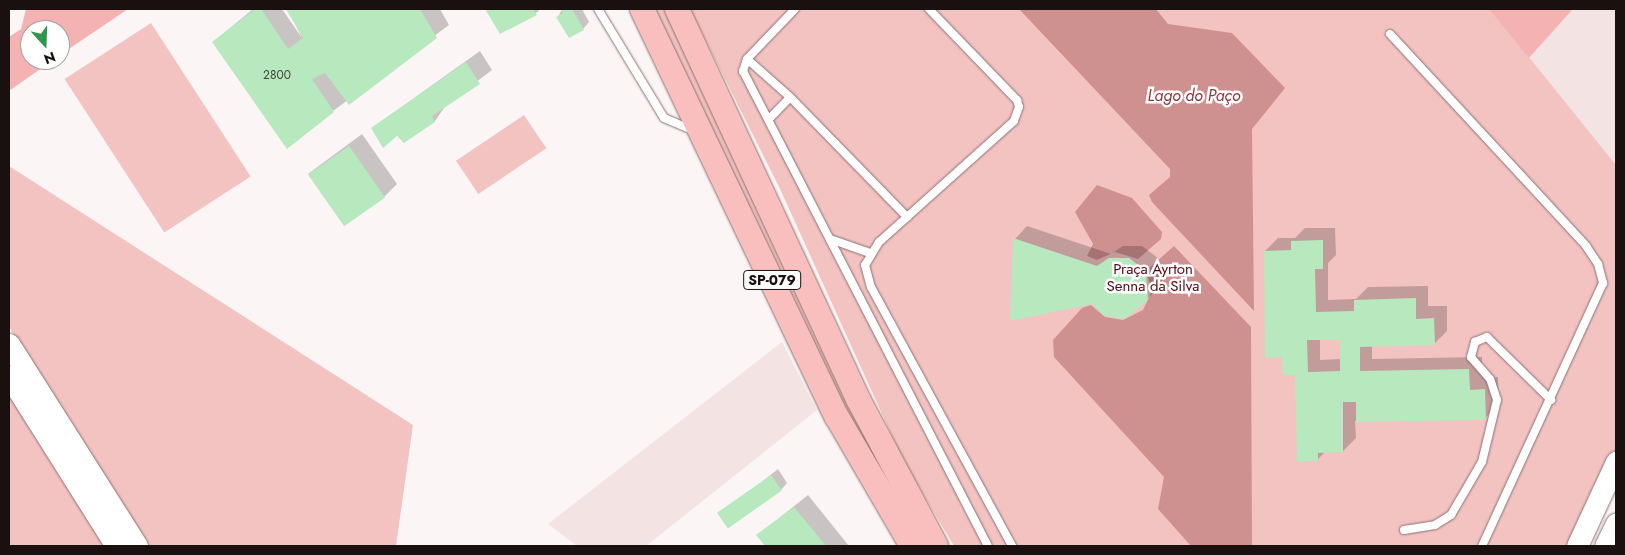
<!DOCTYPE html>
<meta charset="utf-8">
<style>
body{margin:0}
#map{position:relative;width:1625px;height:555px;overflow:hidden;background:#fcf5f5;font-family:Jost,sans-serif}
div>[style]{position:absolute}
.built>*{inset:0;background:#f3e3e2}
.green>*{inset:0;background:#f3c3c2;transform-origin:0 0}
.forest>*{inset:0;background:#f4b3b2}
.water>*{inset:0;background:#cf9090}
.shadow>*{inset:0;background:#0003}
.building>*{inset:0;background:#b7e8be;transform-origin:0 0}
.roads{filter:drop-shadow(0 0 1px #8d7271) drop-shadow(0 0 1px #8d7271)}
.lane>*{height:8px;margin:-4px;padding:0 4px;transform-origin:4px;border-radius:4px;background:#fff}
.secondary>*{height:21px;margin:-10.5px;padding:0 10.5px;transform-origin:10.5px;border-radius:10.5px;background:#fff}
.primary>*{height:24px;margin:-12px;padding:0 12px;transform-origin:12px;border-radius:12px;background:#f9bebe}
span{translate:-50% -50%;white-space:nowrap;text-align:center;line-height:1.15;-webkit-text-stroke:5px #fff;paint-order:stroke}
.number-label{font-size:12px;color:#41463c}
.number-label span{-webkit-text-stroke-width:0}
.shield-label span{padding:1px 4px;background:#fff;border:1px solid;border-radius:4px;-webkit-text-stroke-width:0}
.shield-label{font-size:14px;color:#1a1010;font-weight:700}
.park-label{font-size:15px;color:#560915}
.water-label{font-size:16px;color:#87393c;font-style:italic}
.frame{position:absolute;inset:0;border:10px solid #1a1010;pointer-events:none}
.north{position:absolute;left:20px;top:20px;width:50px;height:50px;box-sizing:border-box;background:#fff;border:1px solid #a39f9f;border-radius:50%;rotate:160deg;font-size:14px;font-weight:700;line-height:20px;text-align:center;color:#1a1010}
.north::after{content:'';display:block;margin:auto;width:18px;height:22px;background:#30964c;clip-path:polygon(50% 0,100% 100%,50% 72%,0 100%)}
</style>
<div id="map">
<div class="built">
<i style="clip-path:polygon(1573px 9px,1616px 9px,1616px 165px,1529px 58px)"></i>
<i style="clip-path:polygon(782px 342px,817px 410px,646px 546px,577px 546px,548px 524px)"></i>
</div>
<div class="green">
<i style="clip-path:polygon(651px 9px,666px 9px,929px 546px,871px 465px)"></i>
<i style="clip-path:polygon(690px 9px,1490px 9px,1616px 165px,1616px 450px,1567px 546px,954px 546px,903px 460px,780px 189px)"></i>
<i style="left:151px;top:23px;width:183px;height:103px;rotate:57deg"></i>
<i style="left:524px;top:115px;width:40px;height:82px;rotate:56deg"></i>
<i style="clip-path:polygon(9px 166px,413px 425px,396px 546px,146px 546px,9px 327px)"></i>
<i style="clip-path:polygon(9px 389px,109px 546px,9px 546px)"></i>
</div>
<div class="forest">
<i style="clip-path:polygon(26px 9px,128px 9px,60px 55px,60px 30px,30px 30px,30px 60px,53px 60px,9px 91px,9px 37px,21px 29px)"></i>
<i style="clip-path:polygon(1489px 9px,1573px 9px,1529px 58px)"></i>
</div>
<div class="water">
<i style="clip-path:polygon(1019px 9px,1156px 9px,1168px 24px,1232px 33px,1285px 88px,1252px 129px,1254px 311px,1152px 202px,1149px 195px,1170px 177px,1170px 169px)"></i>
<i style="clip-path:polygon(1097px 185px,1132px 198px,1162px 232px,1161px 239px,1138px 259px,1115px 252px,1097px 260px,1087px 256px,1093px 244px,1075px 212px)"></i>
<i style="clip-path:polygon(1174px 246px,1251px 327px,1252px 546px,1191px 546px,1158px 509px,1164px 477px,1054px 357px,1053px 340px,1082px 308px,1091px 305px,1105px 317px,1123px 320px,1143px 310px,1152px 291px,1146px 271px)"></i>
</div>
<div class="shadow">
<i style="clip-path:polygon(253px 9px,282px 9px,302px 38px,288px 9px,440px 9px,449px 25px,333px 111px,213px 42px)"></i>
<i style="clip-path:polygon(487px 9px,537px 9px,539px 11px,501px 32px)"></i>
<i style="clip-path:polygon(562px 9px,582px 9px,589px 22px,583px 29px,558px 17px)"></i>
<i style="clip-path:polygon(480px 51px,492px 70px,446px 105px,435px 121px,404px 141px,398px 134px,372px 128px)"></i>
<i style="clip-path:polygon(362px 134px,397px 184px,384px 197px,308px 174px)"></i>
<i style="clip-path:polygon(1027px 226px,1111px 254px,1123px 246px,1142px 246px,1158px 258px,1161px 286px,1147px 299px,1015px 239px)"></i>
<i style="clip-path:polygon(evenodd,1305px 228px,1335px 228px,1336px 255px,1328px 263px,1328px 300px,1356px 299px,1368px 287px,1428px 286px,1428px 306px,1447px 306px,1447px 331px,1434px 344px,1372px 345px,1372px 359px,1482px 357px,1482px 377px,1498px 377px,1498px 406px,1485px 418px,1355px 421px,1356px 438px,1343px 451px,1325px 452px,1317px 460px,1297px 374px,1284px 356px,1265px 251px,1278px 238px,1295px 238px,1305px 228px,1341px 338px,1341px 359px,1320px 360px,1320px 339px,1341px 338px)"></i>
<i style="clip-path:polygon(778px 469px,787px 483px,781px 490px,727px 510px)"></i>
<i style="clip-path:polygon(808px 495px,849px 546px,767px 546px,758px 535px)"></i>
</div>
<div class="building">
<i style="clip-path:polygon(255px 9px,261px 9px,288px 49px,303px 38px,286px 9px,420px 9px,437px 38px,349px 105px,325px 73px,312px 79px,334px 112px,287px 149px,212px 42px)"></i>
<i style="clip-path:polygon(485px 9px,533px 9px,537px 15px,500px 34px)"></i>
<i style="clip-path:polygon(560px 9px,572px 9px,584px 30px,569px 38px,556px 17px,563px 13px)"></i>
<i style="clip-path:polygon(466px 62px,480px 84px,432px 116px,435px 122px,404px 143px,397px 136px,383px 148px,371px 128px)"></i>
<i style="left:349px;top:146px;width:63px;height:50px;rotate:55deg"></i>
<i style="clip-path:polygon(1013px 238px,1097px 266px,1109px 258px,1129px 258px,1146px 271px,1148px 300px,1125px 319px,1104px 316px,1092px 304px,1010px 321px)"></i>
<i style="clip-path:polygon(evenodd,1323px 240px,1323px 269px,1315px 269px,1316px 312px,1354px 311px,1354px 300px,1416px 298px,1416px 319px,1434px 318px,1435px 345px,1360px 347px,1360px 371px,1469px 369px,1470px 390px,1485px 389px,1486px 420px,1356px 422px,1356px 402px,1343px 402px,1343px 452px,1318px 453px,1318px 461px,1297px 461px,1295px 375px,1283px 375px,1282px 357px,1265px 358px,1264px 251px,1291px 250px,1291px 241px,1323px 240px,1307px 340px,1340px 340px,1340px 371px,1308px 372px,1307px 340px)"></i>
<i style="left:771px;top:475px;width:19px;height:66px;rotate:55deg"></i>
<i style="clip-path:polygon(794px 507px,826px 546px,765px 546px,756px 535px)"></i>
</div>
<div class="roads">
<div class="lane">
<i style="left:598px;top:9px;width:127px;rotate:58.8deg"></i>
<i style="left:664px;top:118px;width:33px;rotate:23deg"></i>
<i style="left:795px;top:9px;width:69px;rotate:133.8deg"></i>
<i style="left:747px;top:59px;width:13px;rotate:108deg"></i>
<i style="left:743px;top:71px;width:534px;rotate:62.72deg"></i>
<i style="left:929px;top:9px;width:127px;rotate:46deg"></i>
<i style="left:1017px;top:100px;width:7px;rotate:74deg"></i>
<i style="left:1019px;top:107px;width:15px;rotate:110deg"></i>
<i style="left:1014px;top:121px;width:181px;rotate:138.1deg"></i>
<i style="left:879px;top:242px;width:27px;rotate:121deg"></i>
<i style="left:865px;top:265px;width:23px;rotate:75deg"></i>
<i style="left:871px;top:287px;width:295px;rotate:61.4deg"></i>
<i style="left:1390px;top:34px;width:289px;rotate:47.2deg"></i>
<i style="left:1586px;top:246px;width:22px;rotate:56deg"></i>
<i style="left:1598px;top:264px;width:20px;rotate:75deg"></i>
<i style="left:1603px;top:283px;width:289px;rotate:114.7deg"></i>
<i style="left:747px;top:59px;width:57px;rotate:41.5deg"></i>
<i style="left:769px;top:119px;width:30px;rotate:-46deg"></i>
<i style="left:790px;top:97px;width:168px;rotate:45.7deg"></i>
<i style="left:830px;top:239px;width:42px;rotate:19.3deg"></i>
<i style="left:1404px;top:530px;width:31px;rotate:-9deg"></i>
<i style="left:1435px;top:525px;width:19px;rotate:-32deg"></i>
<i style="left:1451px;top:515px;width:61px;rotate:-59.7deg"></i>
<i style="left:1482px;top:462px;width:64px;rotate:-76.4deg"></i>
<i style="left:1497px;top:400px;width:22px;rotate:-108deg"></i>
<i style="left:1490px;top:379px;width:29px;rotate:-131deg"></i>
<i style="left:1471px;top:357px;width:16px;rotate:-75deg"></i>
<i style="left:1475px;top:342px;width:13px;rotate:-23deg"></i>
<i style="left:1487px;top:337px;width:90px;rotate:44.5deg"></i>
</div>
<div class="secondary">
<i style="left:9px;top:344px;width:239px;rotate:57.6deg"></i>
<i style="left:9px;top:376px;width:201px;rotate:57.8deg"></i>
<i style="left:1577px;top:546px;width:93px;rotate:-65.1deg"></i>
<i style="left:1605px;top:546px;width:25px;rotate:-64deg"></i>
</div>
<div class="primary">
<i style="left:642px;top:9px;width:452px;rotate:64.5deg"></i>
<i style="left:837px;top:417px;width:149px;rotate:59.8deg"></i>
<i style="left:677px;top:9px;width:430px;rotate:65.1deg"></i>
<i style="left:858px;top:399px;width:166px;rotate:62deg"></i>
</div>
</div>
<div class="number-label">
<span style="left:277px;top:76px">2800</span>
</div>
<div class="shield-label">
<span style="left:772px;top:280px">SP-079</span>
</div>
<div class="park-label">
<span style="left:1153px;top:278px">Praça Ayrton<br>Senna da Silva</span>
</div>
<div class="water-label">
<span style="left:1194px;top:96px">Lago do Paço</span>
</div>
<div class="frame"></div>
<div class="north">N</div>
</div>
